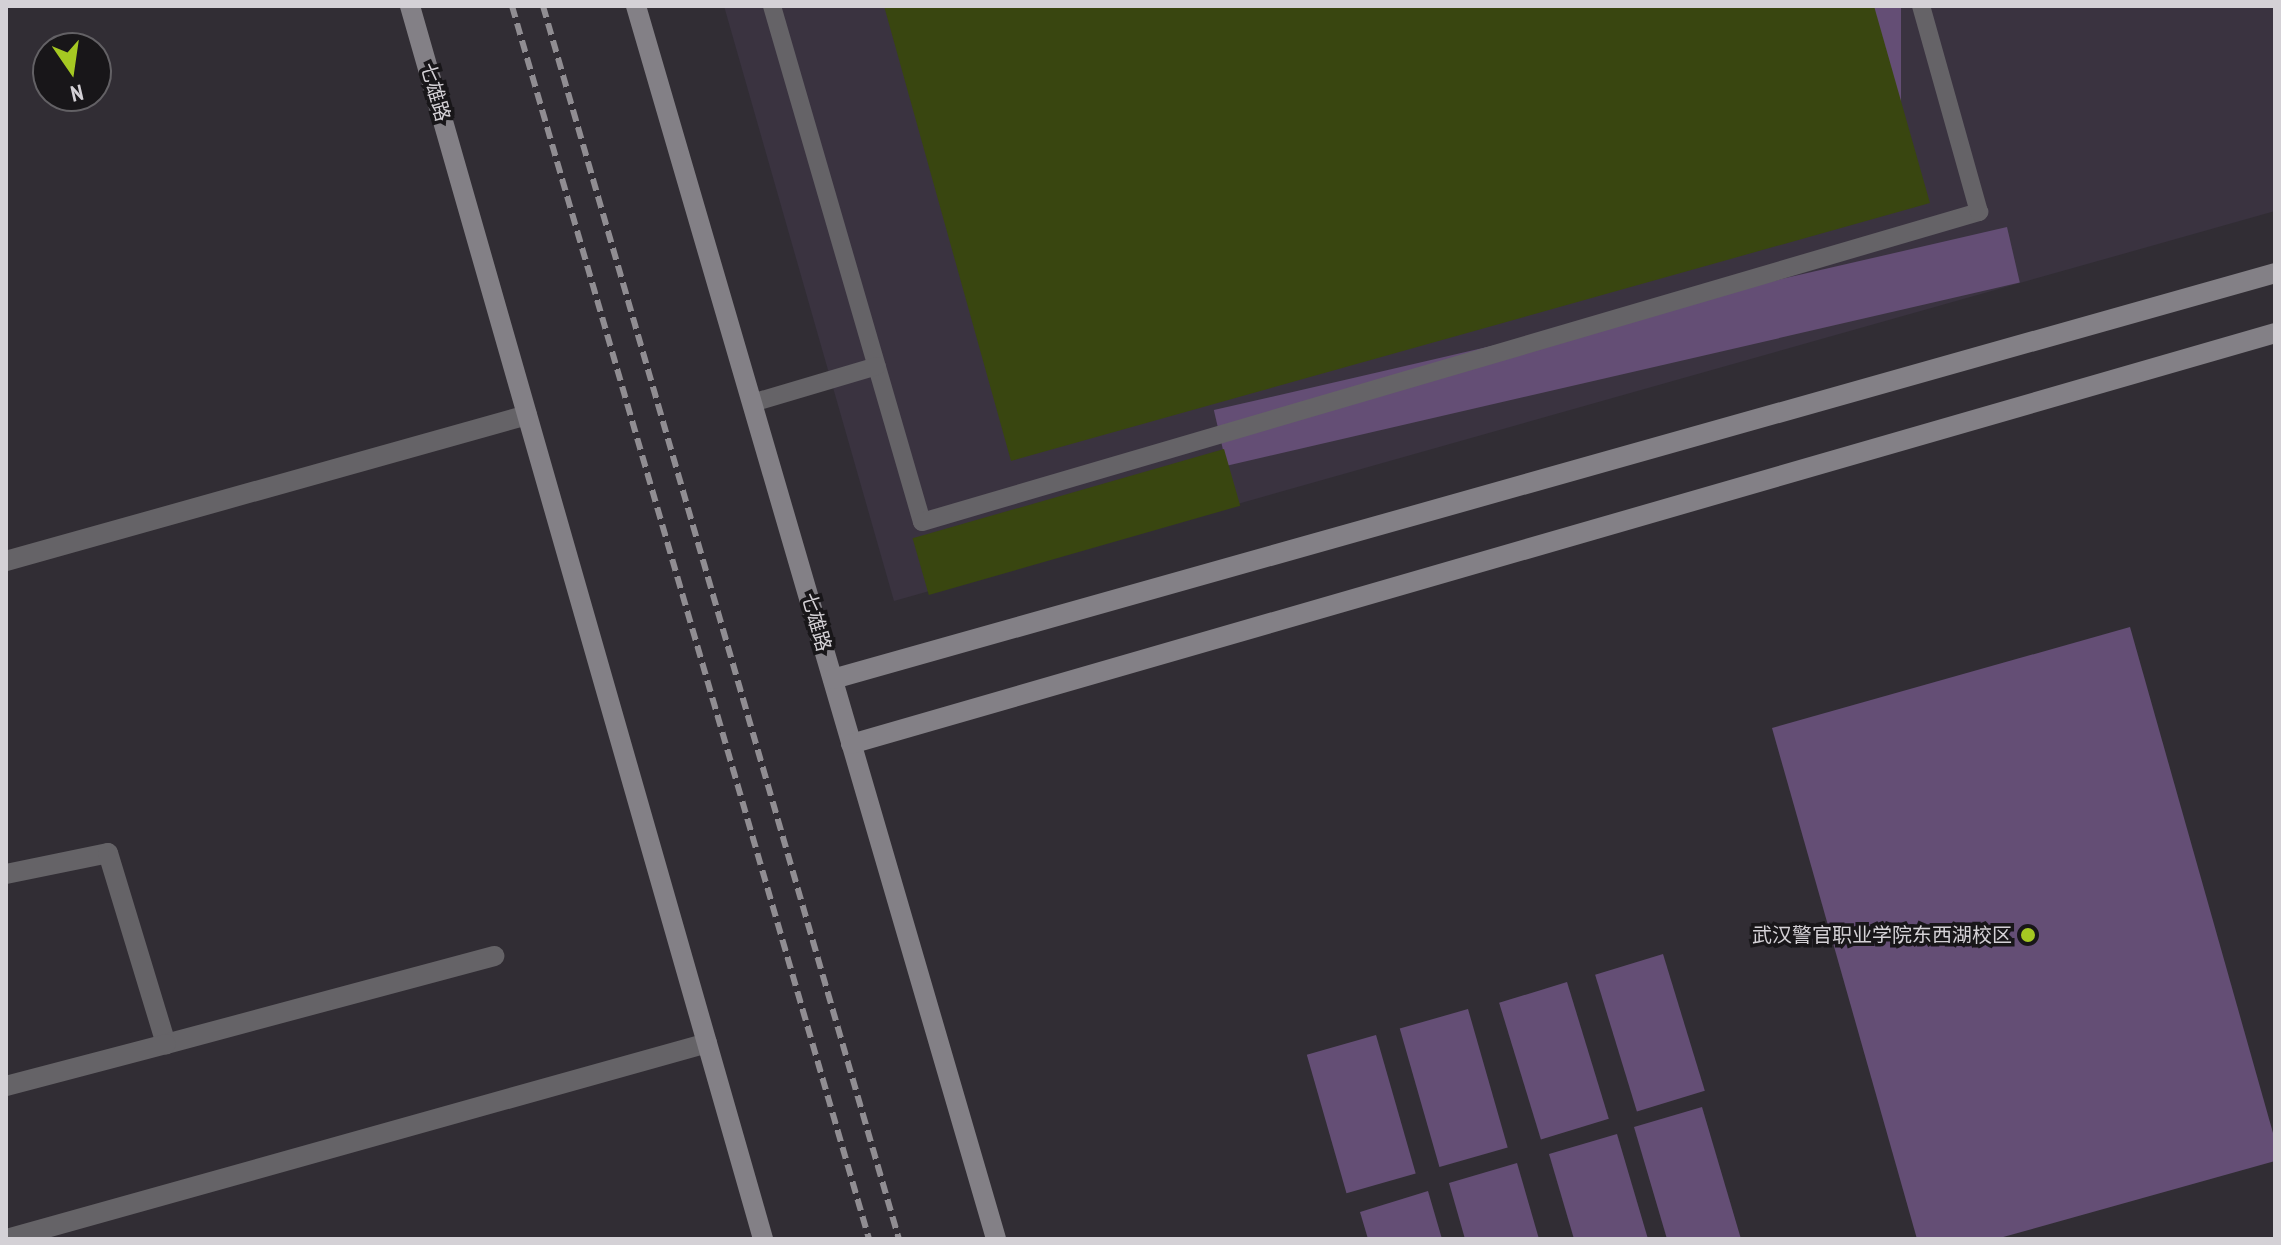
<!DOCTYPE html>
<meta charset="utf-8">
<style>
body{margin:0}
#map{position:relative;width:2281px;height:1245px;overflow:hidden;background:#312d34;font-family:"PT Sans Narrow","Noto Sans SC",sans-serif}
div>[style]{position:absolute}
.built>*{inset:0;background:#3a3340}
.green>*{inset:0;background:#644e75;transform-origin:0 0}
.building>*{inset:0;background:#394610;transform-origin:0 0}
.lane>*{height:18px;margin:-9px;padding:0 9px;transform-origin:9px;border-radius:9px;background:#656367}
.street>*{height:20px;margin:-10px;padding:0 10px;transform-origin:10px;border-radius:10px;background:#656367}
.secondary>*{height:20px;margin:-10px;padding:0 10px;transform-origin:10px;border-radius:10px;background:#838086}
.rail>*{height:6px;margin-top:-3px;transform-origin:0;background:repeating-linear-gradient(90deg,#908d92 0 12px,transparent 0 18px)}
.dots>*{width:22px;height:22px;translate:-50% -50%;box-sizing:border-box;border:4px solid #181619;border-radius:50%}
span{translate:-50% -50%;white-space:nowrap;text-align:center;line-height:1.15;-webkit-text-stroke:7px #181619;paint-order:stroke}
.street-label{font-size:20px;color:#d4d1d6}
.poi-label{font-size:20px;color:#d4d1d6}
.right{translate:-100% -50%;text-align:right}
.frame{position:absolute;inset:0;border:8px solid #d4d1d6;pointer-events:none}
.north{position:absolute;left:32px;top:32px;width:80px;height:80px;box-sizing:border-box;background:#181619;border:2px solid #636165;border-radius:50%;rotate:167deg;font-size:22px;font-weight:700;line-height:32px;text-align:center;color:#d4d1d6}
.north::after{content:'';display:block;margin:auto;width:28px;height:36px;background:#a5c822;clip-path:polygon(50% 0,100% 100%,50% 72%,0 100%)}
</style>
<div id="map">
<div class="built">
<i style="clip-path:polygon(724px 6px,2275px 6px,2275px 211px,894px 601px)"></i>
</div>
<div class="green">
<i style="left:1874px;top:6px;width:27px;height:205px"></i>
<i style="left:2007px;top:227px;width:57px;height:814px;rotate:77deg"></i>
<i style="clip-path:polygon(2130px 627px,2275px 1140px,2275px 1161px,1996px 1239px,1917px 1239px,1772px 728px)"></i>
<i style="left:1663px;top:954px;width:143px;height:71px;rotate:73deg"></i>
<i style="left:1567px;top:982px;width:143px;height:71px;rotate:73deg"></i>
<i style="left:1468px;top:1009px;width:144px;height:71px;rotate:74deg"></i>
<i style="left:1376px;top:1035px;width:144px;height:72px;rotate:74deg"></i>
<i style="clip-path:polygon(1702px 1107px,1741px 1239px,1667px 1239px,1634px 1127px)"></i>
<i style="clip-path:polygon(1617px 1134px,1648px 1239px,1574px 1239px,1549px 1154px)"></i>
<i style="clip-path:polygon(1517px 1163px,1539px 1239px,1465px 1239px,1449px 1183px)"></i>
<i style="clip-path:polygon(1428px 1191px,1442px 1239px,1368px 1239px,1360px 1212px)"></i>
</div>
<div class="building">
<i style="clip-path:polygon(884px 6px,1874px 6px,1930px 203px,1011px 461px)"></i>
<i style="left:1224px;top:449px;width:59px;height:324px;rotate:74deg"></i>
</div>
<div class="lane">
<i style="left:772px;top:6px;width:537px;rotate:73.79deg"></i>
<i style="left:922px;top:522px;width:1102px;rotate:-16.35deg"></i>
<i style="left:1979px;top:212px;width:214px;rotate:-105.7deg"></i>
<i style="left:752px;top:403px;width:130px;rotate:-16.5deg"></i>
</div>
<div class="street">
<i style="left:6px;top:561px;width:541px;rotate:-15.65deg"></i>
<i style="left:6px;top:874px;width:104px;rotate:-11.6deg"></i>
<i style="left:108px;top:853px;width:200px;rotate:73.1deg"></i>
<i style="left:166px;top:1044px;width:340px;rotate:-15deg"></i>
<i style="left:6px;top:1086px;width:165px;rotate:-14.7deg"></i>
<i style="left:7px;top:1239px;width:727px;rotate:-15.64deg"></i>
</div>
<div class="secondary">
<i style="left:410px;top:6px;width:1283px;rotate:74.02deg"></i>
<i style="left:636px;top:6px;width:1284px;rotate:73.72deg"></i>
<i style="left:833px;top:679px;width:1498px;rotate:-15.72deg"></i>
<i style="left:851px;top:744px;width:1482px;rotate:-16.1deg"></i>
</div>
<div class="rail">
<i style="left:512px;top:6px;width:1284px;rotate:73.85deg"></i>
<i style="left:543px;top:6px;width:1283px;rotate:73.9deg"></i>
</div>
<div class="dots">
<i style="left:2028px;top:935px;background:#a5c822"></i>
</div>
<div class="street-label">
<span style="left:435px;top:92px;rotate:74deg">七雄路</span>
<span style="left:816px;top:622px;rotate:74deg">七雄路</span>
</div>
<div class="poi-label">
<span class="right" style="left:2012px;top:935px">武汉警官职业学院东西湖校区</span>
</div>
<div class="frame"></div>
<div class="north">N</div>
</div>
